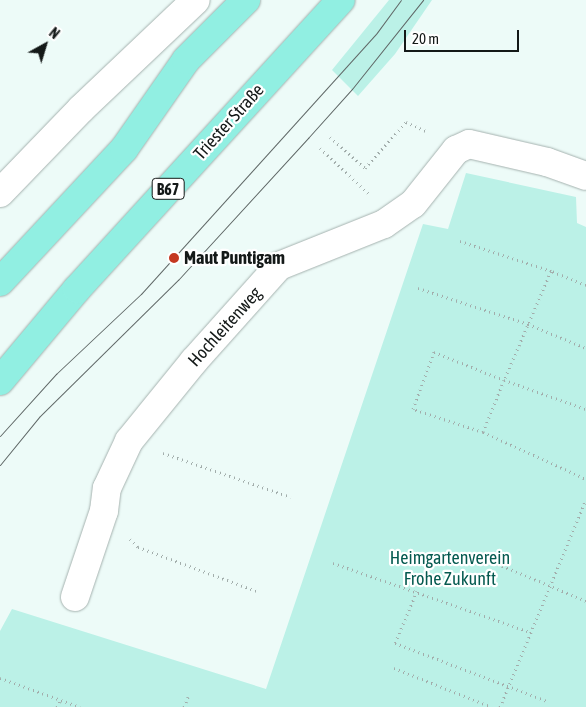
<!DOCTYPE html>
<meta charset="utf-8">
<style>
body{margin:0}
#map{position:relative;width:586px;height:707px;overflow:hidden;background:#edfbf8;font-family:"Asap Condensed",sans-serif}
div>[style]{position:absolute}
.green>*{inset:0;background:#bbf1e7}
.path>*{height:3px;margin-top:-1.5px;transform-origin:0;background:repeating-linear-gradient(90deg,#a2adab 0 1px,transparent 0 5px)}
.roads{filter:drop-shadow(0 0 1px #a5b2af) drop-shadow(0 0 1px #a5b2af)}
.minor>*{height:28px;margin:-14px;padding:0 14px;transform-origin:14px;border-radius:14px;background:#fff}
.major>*{height:28px;margin:-14px;padding:0 14px;transform-origin:14px;border-radius:14px;background:#91efe2}
.tram>*{height:1px;margin:-0.5px;padding:0 0.5px;transform-origin:0.5px;border-radius:0.5px;background:#5f6766}
.dots>*{width:14px;height:14px;translate:-50% -50%;box-sizing:border-box;border:2px solid #fff;border-radius:50%}
span{translate:-50% -50%;white-space:nowrap;text-align:center;line-height:1.15;-webkit-text-stroke:4.5px #fff;paint-order:stroke}
.shield-label span{padding:1px 4px;background:#fff;border:1px solid;border-radius:4px;-webkit-text-stroke-width:0}
.shield-label{font-size:16px;color:#141918;font-weight:700}
.street-label{font-size:18px;color:#141918}
.poi-label{font-size:18px;color:#141918;font-weight:700}
.left{translate:0 -50%;text-align:left}
.park-label{font-size:18px;color:#055a50}
.north{position:absolute;left:20px;top:20px;width:50px;height:50px;-webkit-text-stroke:4px #fff;paint-order:stroke;rotate:39deg;font-size:14px;font-weight:700;line-height:20px;text-align:center;color:#141918}
.north::after{content:'';display:block;margin:auto;width:18px;height:22px;background:#141918;clip-path:polygon(50% 0,100% 100%,50% 72%,0 100%)}
.scale{position:absolute;left:404px;top:30px;width:115px;height:22px;box-sizing:border-box;border:2px solid #141918;border-top:0;padding-left:6px;font-size:15px;line-height:18px;white-space:nowrap;color:#141918;-webkit-text-stroke:4px #fff;paint-order:stroke}
</style>
<div id="map">
<div class="green">
<i style="clip-path:polygon(389px 0,432px 0,395px 54px,358px 96px,332px 70px)"></i>
<i style="clip-path:polygon(466px 173px,576px 197px,577px 223px,586px 227px,586px 707px,0 707px,0 631px,12px 609px,266px 689px,423px 224px,448px 229px)"></i>
</div>
<div class="path">
<i style="left:330px;top:137px;width:47px;rotate:41.5deg"></i>
<i style="left:365px;top:168px;width:62px;rotate:-48.3deg"></i>
<i style="left:406px;top:122px;width:24px;rotate:24deg"></i>
<i style="left:320px;top:148px;width:66px;rotate:43.2deg"></i>
<i style="left:460px;top:241px;width:96px;rotate:18.2deg"></i>
<i style="left:586px;top:285px;width:38px;rotate:-158deg"></i>
<i style="left:551px;top:271px;width:119px;rotate:113.3deg"></i>
<i style="left:504px;top:380px;width:87px;rotate:19.5deg"></i>
<i style="left:418px;top:288px;width:116px;rotate:18.1deg"></i>
<i style="left:528px;top:324px;width:63px;rotate:22.5deg"></i>
<i style="left:434px;top:352px;width:75px;rotate:21.8deg"></i>
<i style="left:504px;top:380px;width:56px;rotate:112deg"></i>
<i style="left:483px;top:432px;width:74px;rotate:-161.8deg"></i>
<i style="left:413px;top:409px;width:61px;rotate:-69.8deg"></i>
<i style="left:483px;top:432px;width:113px;rotate:24.5deg"></i>
<i style="left:163px;top:453px;width:135px;rotate:19deg"></i>
<i style="left:130px;top:539px;width:11px;rotate:45deg"></i>
<i style="left:138px;top:547px;width:126px;rotate:20.4deg"></i>
<i style="left:479px;top:556px;width:116px;rotate:22.8deg"></i>
<i style="left:333px;top:563px;width:209px;rotate:19.3deg"></i>
<i style="left:417px;top:591px;width:56px;rotate:112.9deg"></i>
<i style="left:395px;top:643px;width:163px;rotate:20.9deg"></i>
<i style="left:394px;top:668px;width:105px;rotate:21.7deg"></i>
<i style="left:0;top:678px;width:85px;rotate:19.9deg"></i>
<i style="left:57px;top:707px;width:8px;rotate:-67deg"></i>
<i style="left:184px;top:707px;width:11px;rotate:-68deg"></i>
<i style="left:500px;top:707px;width:225px;rotate:-67.5deg"></i>
</div>
<div class="roads">
<div class="minor">
<i style="left:0;top:193px;width:117px;rotate:-46deg"></i>
<i style="left:81px;top:109px;width:158px;rotate:-43.5deg"></i>
<i style="left:75px;top:597px;width:91px;rotate:-71.4deg"></i>
<i style="left:104px;top:511px;width:23px;rotate:-83deg"></i>
<i style="left:107px;top:488px;width:52px;rotate:-64.9deg"></i>
<i style="left:129px;top:441px;width:103px;rotate:-50.9deg"></i>
<i style="left:194px;top:361px;width:127px;rotate:-48.2deg"></i>
<i style="left:279px;top:266px;width:113px;rotate:-21.8deg"></i>
<i style="left:384px;top:224px;width:35px;rotate:-35deg"></i>
<i style="left:413px;top:204px;width:69px;rotate:-51.5deg"></i>
<i style="left:456px;top:150px;width:14px;rotate:-25deg"></i>
<i style="left:469px;top:144px;width:80px;rotate:13deg"></i>
<i style="left:547px;top:162px;width:41px;rotate:19.7deg"></i>
</div>
<div class="major">
<i style="left:0;top:282px;width:182px;rotate:-47deg"></i>
<i style="left:124px;top:149px;width:108px;rotate:-55.1deg"></i>
<i style="left:186px;top:60px;width:85px;rotate:-45deg"></i>
<i style="left:0;top:381px;width:120px;rotate:-50.1deg"></i>
<i style="left:77px;top:289px;width:391px;rotate:-47.6deg"></i>
</div>
</div>
<div class="tram">
<i style="left:0;top:436px;width:84px;rotate:-47.9deg"></i>
<i style="left:56px;top:374px;width:117px;rotate:-43.3deg"></i>
<i style="left:141px;top:294px;width:350px;rotate:-47.9deg"></i>
<i style="left:376px;top:34px;width:42px;rotate:-53.7deg"></i>
<i style="left:0;top:465px;width:63px;rotate:-50.8deg"></i>
<i style="left:40px;top:416px;width:194px;rotate:-44.6deg"></i>
<i style="left:178px;top:280px;width:193px;rotate:-47.5deg"></i>
<i style="left:308px;top:138px;width:66px;rotate:-48.1deg"></i>
<i style="left:352px;top:89px;width:114px;rotate:-51.4deg"></i>
</div>
<div class="dots">
<i style="left:174px;top:258px;background:#c43821"></i>
</div>
<div class="shield-label">
<span style="left:168px;top:189px">B67</span>
</div>
<div class="street-label">
<span style="left:229px;top:122px;rotate:-48deg">Triester Straße</span>
<span style="left:225px;top:327px;rotate:-48deg">Hochleitenweg</span>
</div>
<div class="poi-label">
<span class="left" style="left:184px;top:258px">Maut Puntigam</span>
</div>
<div class="park-label">
<span style="left:450px;top:569px">Heimgartenverein<br>Frohe Zukunft</span>
</div>
<div class="north">N</div>
<div class="scale">20 m</div>
</div>
